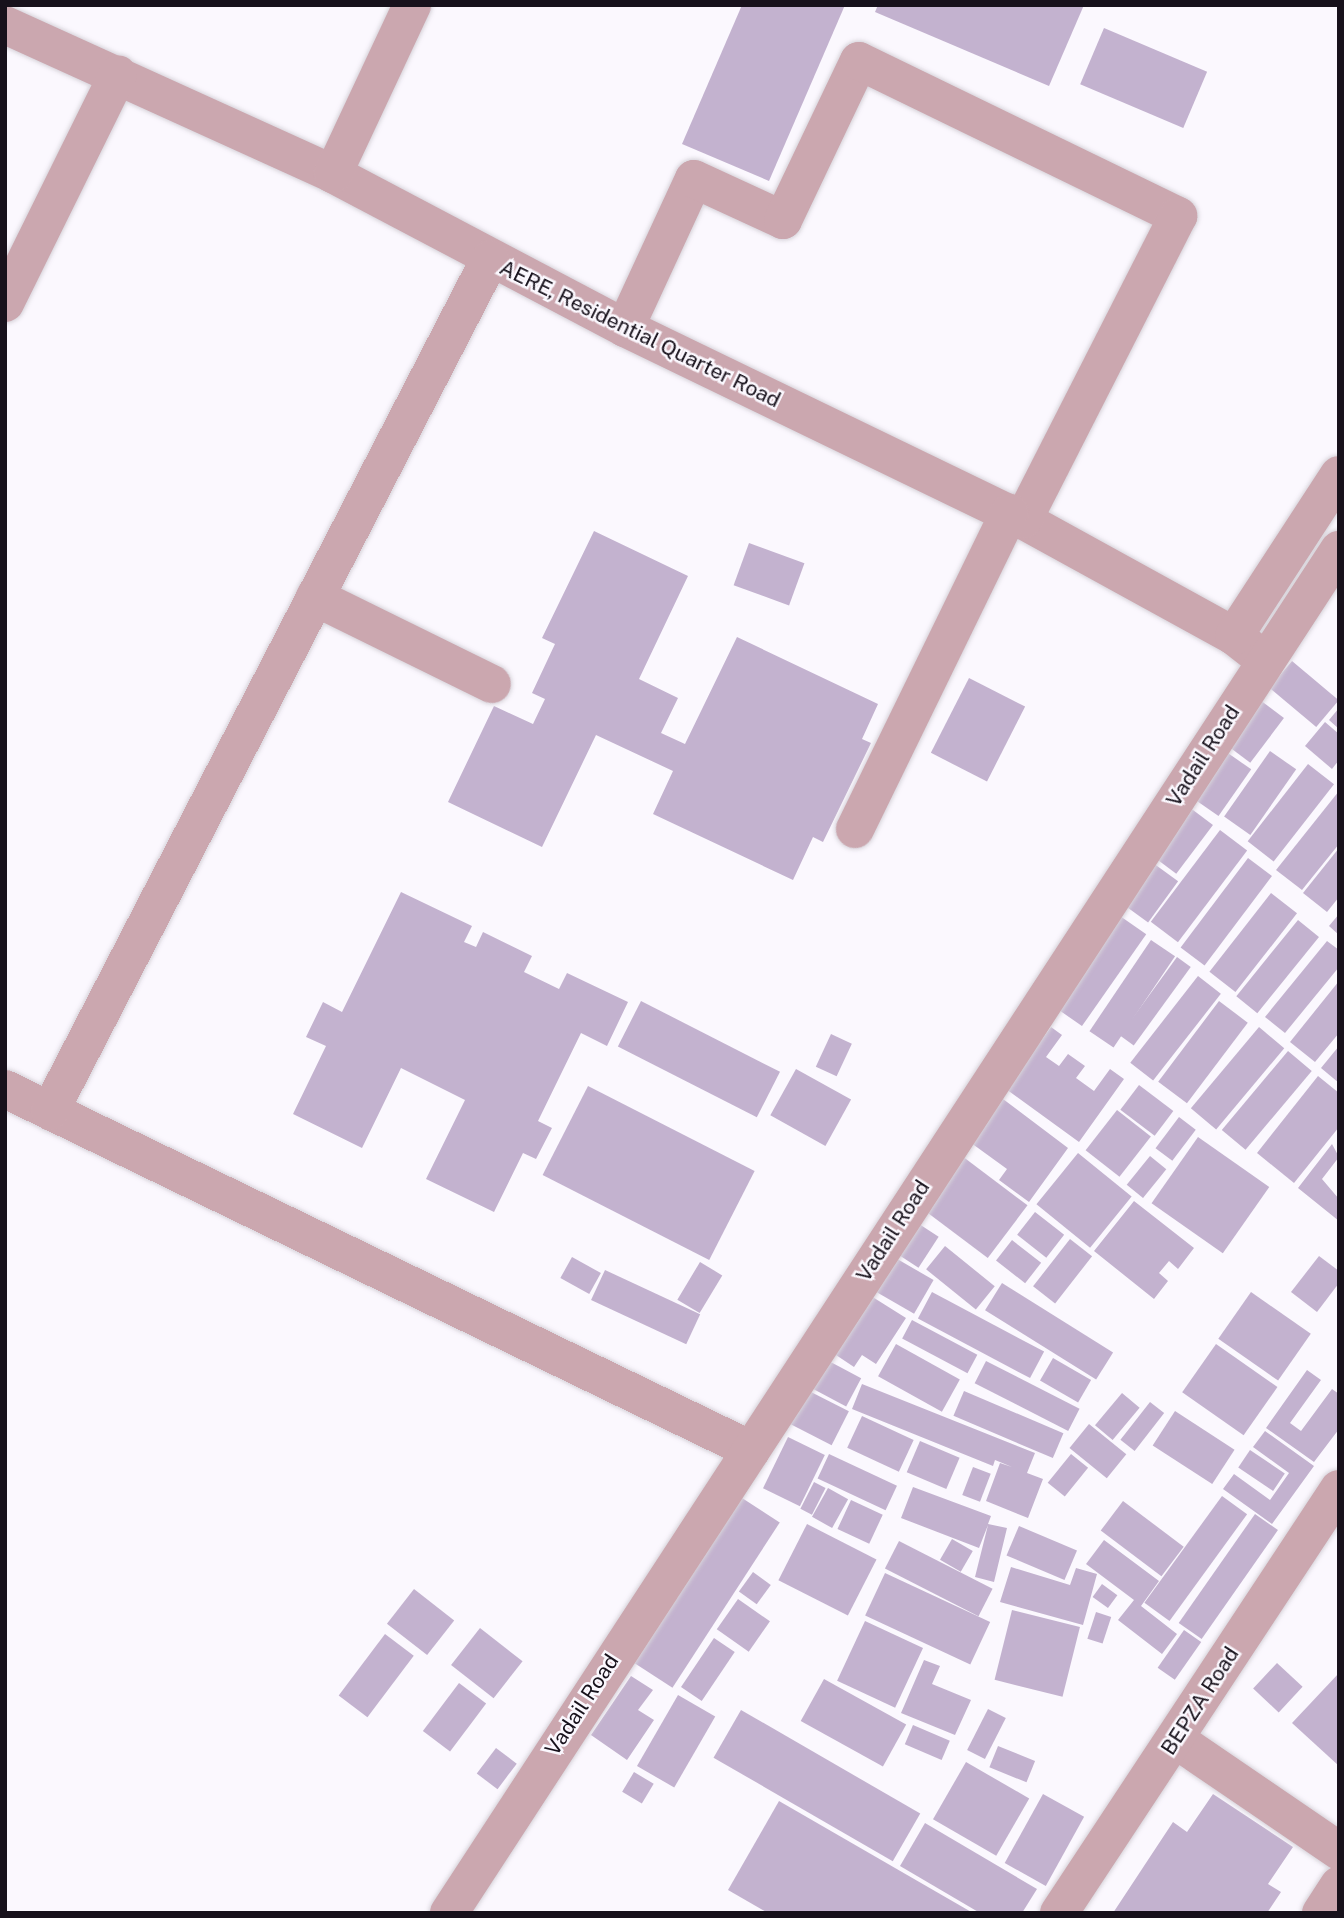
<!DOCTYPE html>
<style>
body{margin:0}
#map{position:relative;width:1344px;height:1918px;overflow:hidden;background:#fbf8fe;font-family:"Public Sans",sans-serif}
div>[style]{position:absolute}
.building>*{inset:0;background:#c3b2cf;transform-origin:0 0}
.roads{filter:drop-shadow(0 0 2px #d7d3da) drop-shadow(0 0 2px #d7d3da)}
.minor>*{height:38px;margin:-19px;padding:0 19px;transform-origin:19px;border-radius:19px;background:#cba7af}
span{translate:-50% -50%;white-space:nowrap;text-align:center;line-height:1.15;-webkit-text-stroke:5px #fbf8fe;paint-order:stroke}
.street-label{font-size:21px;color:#17111b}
.frame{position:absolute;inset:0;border:7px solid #17111b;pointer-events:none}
</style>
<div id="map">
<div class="building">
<i style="clip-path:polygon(742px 5px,845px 5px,769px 181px,682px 144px)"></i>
<i style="clip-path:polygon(878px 5px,1084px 5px,1049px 86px,875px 12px)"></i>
<i style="left:1104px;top:28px;width:112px;height:61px;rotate:23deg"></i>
<i style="clip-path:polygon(594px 531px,688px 576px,639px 679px,678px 698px,661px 733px,685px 744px,737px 637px,878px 704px,862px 739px,871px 743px,823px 842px,813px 837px,793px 880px,653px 814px,673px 771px,596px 735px,542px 847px,448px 802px,494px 706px,533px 724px,545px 699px,532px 693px,555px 644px,542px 638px)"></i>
<i style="left:749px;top:543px;width:59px;height:45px;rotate:20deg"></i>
<i style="left:1292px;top:661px;width:61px;height:35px;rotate:40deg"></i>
<i style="left:969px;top:678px;width:63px;height:84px;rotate:27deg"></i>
<i style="left:1260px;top:700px;width:30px;height:56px;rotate:37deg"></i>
<i style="clip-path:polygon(1339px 708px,1339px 729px,1329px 720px)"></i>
<i style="clip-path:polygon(1325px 722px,1339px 734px,1339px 760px,1332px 769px,1305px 746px)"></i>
<i style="left:1225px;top:751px;width:32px;height:57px;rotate:35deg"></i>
<i style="left:1270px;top:751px;width:32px;height:80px;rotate:35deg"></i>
<i style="left:1308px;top:764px;width:33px;height:98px;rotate:38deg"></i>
<i style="clip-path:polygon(1339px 791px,1339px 844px,1302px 890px,1276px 870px)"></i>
<i style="left:1189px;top:807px;width:30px;height:61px;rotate:37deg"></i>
<i style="left:1220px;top:830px;width:34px;height:115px;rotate:37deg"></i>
<i style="clip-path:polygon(1339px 848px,1339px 897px,1327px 912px,1303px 893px)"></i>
<i style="left:1248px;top:858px;width:30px;height:112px;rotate:37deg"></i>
<i style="left:1153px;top:863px;width:31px;height:51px;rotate:36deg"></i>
<i style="clip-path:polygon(401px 892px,472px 926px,464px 942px,476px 947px,483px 932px,532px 956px,524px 972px,559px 989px,567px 973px,628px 1002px,607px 1046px,581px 1033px,538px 1121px,552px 1128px,536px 1159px,523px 1153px,494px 1212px,426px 1179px,465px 1100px,401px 1068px,362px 1148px,293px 1114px,326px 1046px,306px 1037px,323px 1002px,342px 1012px)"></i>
<i style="left:1271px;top:893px;width:33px;height:100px;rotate:38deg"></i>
<i style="clip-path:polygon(1339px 914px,1339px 935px,1329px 926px)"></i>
<i style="left:1120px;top:916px;width:32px;height:112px;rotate:35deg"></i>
<i style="left:1298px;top:920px;width:27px;height:98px;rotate:39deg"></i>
<i style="left:1151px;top:940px;width:29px;height:110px;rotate:34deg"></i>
<i style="clip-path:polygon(1327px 941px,1339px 950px,1339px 967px,1285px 1033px,1265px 1017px)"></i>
<i style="left:1177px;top:957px;width:17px;height:97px;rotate:36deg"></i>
<i style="left:1198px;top:976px;width:29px;height:110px;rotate:38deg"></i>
<i style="clip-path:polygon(1339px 981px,1339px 1033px,1315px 1062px,1290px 1042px)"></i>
<i style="left:641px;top:1001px;width:156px;height:51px;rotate:27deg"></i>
<i style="left:1219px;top:1001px;width:36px;height:101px;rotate:37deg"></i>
<i style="clip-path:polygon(1051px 1027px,1062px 1035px,1046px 1057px,1059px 1066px,1068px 1054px,1085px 1066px,1076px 1078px,1094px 1091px,1110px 1069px,1124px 1079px,1079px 1142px,1006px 1089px)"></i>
<i style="left:1259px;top:1027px;width:33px;height:106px;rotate:40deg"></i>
<i style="left:831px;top:1034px;width:23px;height:36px;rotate:25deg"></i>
<i style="clip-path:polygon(1339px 1046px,1339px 1083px,1321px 1068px)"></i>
<i style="left:1288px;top:1051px;width:31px;height:103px;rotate:40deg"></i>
<i style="left:796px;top:1069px;width:63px;height:53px;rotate:29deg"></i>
<i style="clip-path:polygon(1318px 1076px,1339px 1093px,1339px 1127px,1294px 1183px,1257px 1153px)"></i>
<i style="left:1139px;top:1085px;width:43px;height:31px;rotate:37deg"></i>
<i style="left:588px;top:1086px;width:187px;height:100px;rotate:27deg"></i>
<i style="clip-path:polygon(999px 1096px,1068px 1148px,1029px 1202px,999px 1180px,1007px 1169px,967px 1140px)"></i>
<i style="left:1117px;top:1110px;width:43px;height:51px;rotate:38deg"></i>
<i style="left:1179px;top:1117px;width:21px;height:39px;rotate:37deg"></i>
<i style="left:1198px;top:1137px;width:87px;height:81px;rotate:35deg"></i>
<i style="clip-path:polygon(1332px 1144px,1339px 1157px,1322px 1179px,1339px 1199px,1339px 1221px,1298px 1188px)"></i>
<i style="left:1078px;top:1153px;width:69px;height:66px;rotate:39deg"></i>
<i style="left:962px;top:1156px;width:82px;height:66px;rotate:37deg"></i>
<i style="left:1150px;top:1156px;width:21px;height:37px;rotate:39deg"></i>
<i style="clip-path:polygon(1134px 1201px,1194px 1248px,1178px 1269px,1169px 1261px,1159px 1273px,1168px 1281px,1154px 1299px,1094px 1251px)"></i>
<i style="left:1035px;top:1212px;width:37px;height:29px;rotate:38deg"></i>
<i style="left:916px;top:1222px;width:27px;height:37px;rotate:33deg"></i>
<i style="left:1070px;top:1239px;width:28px;height:60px;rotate:38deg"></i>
<i style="left:1012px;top:1240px;width:37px;height:26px;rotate:38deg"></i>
<i style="left:945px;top:1246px;width:64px;height:30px;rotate:39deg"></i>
<i style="left:892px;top:1256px;width:48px;height:39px;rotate:30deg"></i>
<i style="clip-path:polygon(1319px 1256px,1339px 1271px,1339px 1283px,1317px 1312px,1291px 1292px)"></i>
<i style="left:572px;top:1257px;width:33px;height:24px;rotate:29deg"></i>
<i style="left:700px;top:1262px;width:26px;height:44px;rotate:31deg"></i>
<i style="left:605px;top:1270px;width:105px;height:33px;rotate:25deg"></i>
<i style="left:1002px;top:1283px;width:131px;height:32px;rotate:32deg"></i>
<i style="left:932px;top:1292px;width:127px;height:30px;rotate:28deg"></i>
<i style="left:1251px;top:1292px;width:73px;height:57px;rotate:35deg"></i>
<i style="clip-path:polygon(871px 1296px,906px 1318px,876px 1364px,862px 1355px,854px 1367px,833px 1353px)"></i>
<i style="left:912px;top:1320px;width:74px;height:21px;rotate:28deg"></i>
<i style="left:896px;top:1344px;width:73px;height:37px;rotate:29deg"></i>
<i style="left:1216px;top:1344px;width:75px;height:59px;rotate:35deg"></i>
<i style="left:1053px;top:1358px;width:44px;height:26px;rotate:30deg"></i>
<i style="left:825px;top:1359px;width:41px;height:32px;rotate:28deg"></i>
<i style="left:986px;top:1361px;width:105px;height:25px;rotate:27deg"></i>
<i style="clip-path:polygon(1307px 1370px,1321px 1380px,1290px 1423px,1301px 1431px,1332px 1389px,1339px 1394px,1339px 1429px,1314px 1462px,1266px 1428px)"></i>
<i style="clip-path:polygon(862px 1384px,1035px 1453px,1027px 1473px,1043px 1479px,1028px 1518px,986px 1501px,1000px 1463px,1012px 1467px,995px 1460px,993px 1466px,852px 1409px)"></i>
<i style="left:807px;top:1390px;width:47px;height:38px;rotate:27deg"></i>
<i style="left:964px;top:1391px;width:108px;height:27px;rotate:23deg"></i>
<i style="left:1122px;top:1393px;width:23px;height:42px;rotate:40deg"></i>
<i style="left:1150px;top:1402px;width:18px;height:48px;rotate:38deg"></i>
<i style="left:1175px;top:1411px;width:71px;height:41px;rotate:33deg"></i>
<i style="left:862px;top:1416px;width:57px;height:35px;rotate:25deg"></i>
<i style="left:1089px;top:1424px;width:48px;height:31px;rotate:39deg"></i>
<i style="clip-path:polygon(1265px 1431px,1314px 1466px,1272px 1524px,1223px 1489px,1234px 1474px,1270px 1500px,1289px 1473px,1253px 1447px)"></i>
<i style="left:788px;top:1437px;width:41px;height:57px;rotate:26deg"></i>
<i style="left:920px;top:1441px;width:43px;height:34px;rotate:23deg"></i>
<i style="left:1250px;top:1450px;width:42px;height:21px;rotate:34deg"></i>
<i style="left:829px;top:1454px;width:75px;height:27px;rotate:25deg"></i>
<i style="left:1071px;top:1454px;width:22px;height:37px;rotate:39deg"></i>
<i style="left:973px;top:1467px;width:19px;height:30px;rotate:21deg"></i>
<i style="left:814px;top:1482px;width:13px;height:30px;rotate:27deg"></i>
<i style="clip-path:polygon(913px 1487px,991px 1516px,988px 1524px,1007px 1528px,994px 1582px,975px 1577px,988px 1525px,979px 1548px,901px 1518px)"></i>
<i style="left:828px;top:1488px;width:23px;height:33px;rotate:29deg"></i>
<i style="left:1222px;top:1496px;width:31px;height:132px;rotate:36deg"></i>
<i style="left:742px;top:1498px;width:45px;height:197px;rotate:33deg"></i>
<i style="left:851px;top:1500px;width:35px;height:32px;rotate:25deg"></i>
<i style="left:1123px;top:1501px;width:76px;height:37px;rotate:37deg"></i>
<i style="left:1255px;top:1514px;width:28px;height:133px;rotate:35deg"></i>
<i style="left:807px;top:1524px;width:78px;height:63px;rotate:27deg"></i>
<i style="left:1019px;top:1526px;width:63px;height:32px;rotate:23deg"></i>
<i style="left:952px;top:1539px;width:24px;height:24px;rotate:30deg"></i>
<i style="clip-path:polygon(1104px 1540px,1159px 1581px,1141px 1606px,1177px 1634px,1162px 1654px,1118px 1620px,1134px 1600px,1086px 1564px)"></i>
<i style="left:899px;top:1541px;width:105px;height:31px;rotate:27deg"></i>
<i style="clip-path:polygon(1011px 1567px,1070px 1585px,1076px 1568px,1097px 1574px,1083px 1625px,1000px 1602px)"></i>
<i style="left:753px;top:1572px;width:22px;height:24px;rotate:36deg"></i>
<i style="left:885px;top:1573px;width:116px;height:47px;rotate:25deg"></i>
<i style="left:1102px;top:1584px;width:19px;height:16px;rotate:36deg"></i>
<i style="left:414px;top:1589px;width:51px;height:44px;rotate:38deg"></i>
<i style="left:738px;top:1599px;width:39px;height:37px;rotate:35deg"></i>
<i style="left:1012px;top:1610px;width:70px;height:72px;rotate:14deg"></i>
<i style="left:1096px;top:1612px;width:16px;height:28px;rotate:18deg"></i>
<i style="left:865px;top:1621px;width:64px;height:66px;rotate:25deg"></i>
<i style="left:480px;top:1628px;width:54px;height:47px;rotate:38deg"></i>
<i style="left:1184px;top:1630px;width:21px;height:46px;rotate:35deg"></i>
<i style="left:385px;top:1634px;width:36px;height:77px;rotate:37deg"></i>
<i style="left:714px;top:1638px;width:25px;height:59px;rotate:34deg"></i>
<i style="clip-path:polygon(924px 1660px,940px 1666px,932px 1684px,971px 1700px,955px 1735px,901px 1713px)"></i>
<i style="left:1277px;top:1663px;width:35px;height:35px;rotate:43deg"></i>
<i style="clip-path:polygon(1339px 1673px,1339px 1766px,1292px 1723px)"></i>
<i style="clip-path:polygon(631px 1676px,653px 1690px,638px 1710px,654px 1720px,627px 1760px,591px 1735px)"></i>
<i style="left:824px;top:1679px;width:94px;height:48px;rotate:29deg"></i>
<i style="left:459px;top:1683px;width:34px;height:60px;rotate:37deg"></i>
<i style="left:678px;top:1695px;width:43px;height:82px;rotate:30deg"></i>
<i style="left:988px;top:1709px;width:20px;height:46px;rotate:27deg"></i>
<i style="left:741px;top:1710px;width:207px;height:55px;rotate:30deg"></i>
<i style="left:913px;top:1725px;width:40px;height:21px;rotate:23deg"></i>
<i style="left:998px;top:1746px;width:40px;height:23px;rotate:22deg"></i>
<i style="left:496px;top:1748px;width:26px;height:32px;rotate:37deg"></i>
<i style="left:966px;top:1762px;width:73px;height:66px;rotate:30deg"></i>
<i style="left:634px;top:1772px;width:23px;height:23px;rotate:31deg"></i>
<i style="left:1043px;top:1794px;width:47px;height:79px;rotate:29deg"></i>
<i style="clip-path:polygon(1213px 1794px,1293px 1847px,1268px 1884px,1281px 1892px,1267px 1913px,1113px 1913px,1173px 1822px,1187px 1832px)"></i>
<i style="clip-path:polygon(779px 1801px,973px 1913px,768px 1913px,728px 1890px)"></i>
<i style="clip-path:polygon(925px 1823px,1037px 1889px,1022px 1913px,980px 1913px,900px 1866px)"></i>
</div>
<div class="roads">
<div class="minor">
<i style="left:5px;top:25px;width:360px;rotate:24.4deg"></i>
<i style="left:333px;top:174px;width:330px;rotate:27.8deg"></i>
<i style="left:625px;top:328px;width:442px;rotate:25.8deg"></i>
<i style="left:1023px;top:520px;width:241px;rotate:28.8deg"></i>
<i style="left:1234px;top:636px;width:39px;rotate:38deg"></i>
<i style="left:333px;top:174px;width:187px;rotate:-64.9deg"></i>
<i style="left:5px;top:303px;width:255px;rotate:-63.7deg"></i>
<i style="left:625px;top:328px;width:164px;rotate:-65.2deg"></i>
<i style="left:694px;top:179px;width:98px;rotate:24.7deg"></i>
<i style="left:783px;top:220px;width:176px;rotate:-64.5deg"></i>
<i style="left:859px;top:61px;width:355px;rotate:25.9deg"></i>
<i style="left:1178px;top:216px;width:341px;rotate:117deg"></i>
<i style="left:315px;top:597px;width:197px;rotate:26.2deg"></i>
<i style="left:1234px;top:636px;width:192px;rotate:-56.9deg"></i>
<i style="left:855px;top:829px;width:352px;rotate:-64deg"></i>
<i style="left:5px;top:1089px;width:829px;rotate:25.82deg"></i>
<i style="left:50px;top:1111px;width:959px;rotate:-62.69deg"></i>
<i style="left:1175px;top:1739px;width:199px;rotate:34.3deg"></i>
<i style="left:449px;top:1913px;width:1628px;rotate:-56.86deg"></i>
<i style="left:1059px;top:1913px;width:508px;rotate:-56.56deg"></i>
<i style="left:1321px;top:1913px;width:33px;rotate:-57deg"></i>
</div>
</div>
<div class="street-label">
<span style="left:640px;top:334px;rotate:26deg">AERE, Residential Quarter Road</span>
<span style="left:1203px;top:756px;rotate:-57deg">Vadail Road</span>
<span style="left:893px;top:1231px;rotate:-57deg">Vadail Road</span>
<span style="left:1200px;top:1701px;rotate:-57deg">BEPZA Road</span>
<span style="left:582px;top:1705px;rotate:-57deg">Vadail Road</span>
</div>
<div class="frame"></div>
</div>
